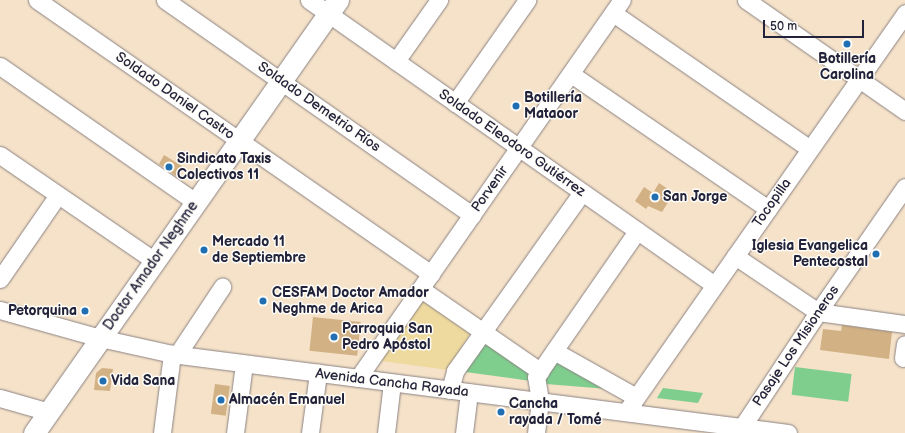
<!DOCTYPE html>
<meta charset="utf-8">
<style>
body{margin:0}
#map{position:relative;width:905px;height:433px;overflow:hidden;background:#f5e2c9;font-family:"Balsamiq Sans",sans-serif}
div>[style]{position:absolute}
.green>*{inset:0;background:#7fce8e;transform-origin:0 0}
.sand>*{inset:0;background:#eeda9e}
.building>*{inset:0;background:#d2b184;transform-origin:0 0}
.roads{filter:drop-shadow(0 0 1px #8c8282) drop-shadow(0 0 1px #8c8282)}
.minor>*{height:17px;margin:-8.5px;padding:0 8.5px;transform-origin:8.5px;border-radius:8.5px;background:#fff}
.major>*{height:21px;margin:-10.5px;padding:0 10.5px;transform-origin:10.5px;border-radius:10.5px;background:#fff}
.dots>*{width:11px;height:11px;translate:-50% -50%;box-sizing:border-box;border:2px solid #fdfcf7;border-radius:50%}
span{translate:-50% -50%;white-space:nowrap;text-align:center;line-height:1.15;-webkit-text-stroke:3px #fdfcf7;paint-order:stroke}
.poi-label{font-size:14px;color:#22223b;font-weight:700}
.left{translate:0 -50%;text-align:left}
.right{translate:-100% -50%;text-align:right}
.street-label{font-size:14px;color:#22223b}
.scale{position:absolute;left:763px;top:20px;width:101px;height:18px;box-sizing:border-box;border:2px solid #22223b;border-top:0;padding-left:5px;font-size:12px;line-height:14px;white-space:nowrap;color:#22223b;-webkit-text-stroke:3px #fdfcf7;paint-order:stroke}
</style>
<div id="map">
<div class="green">
<i style="clip-path:polygon(480px 336px,536px 371px,531px 381px,458px 371px)"></i>
<i style="clip-path:polygon(558px 358px,608px 389px,546px 384px,545px 378px)"></i>
<i style="left:795px;top:367px;width:57px;height:28px;rotate:7deg"></i>
<i style="clip-path:polygon(663px 388px,703px 393px,698px 403px,657px 398px)"></i>
</div>
<div class="sand">
<i style="clip-path:polygon(418px 296px,472px 330px,448px 370px,374px 360px)"></i>
</div>
<div class="building">
<i style="clip-path:polygon(164px 155px,182px 166px,176px 176px,159px 164px)"></i>
<i style="clip-path:polygon(659px 183px,674px 193px,662px 212px,648px 206px,646px 209px,635px 201px,644px 187px,653px 193px)"></i>
<i style="left:313px;top:317px;width:48px;height:34px;rotate:6deg"></i>
<i style="clip-path:polygon(842px 325px,892px 332px,889px 359px,820px 350px,823px 329px,841px 331px)"></i>
<i style="clip-path:polygon(102px 368px,113px 369px,110px 391px,94px 390px,96px 373px)"></i>
<i style="left:215px;top:384px;width:15px;height:30px;rotate:8deg"></i>
</div>
<div class="roads">
<div class="minor">
<i style="left:37px;top:0;width:480px;rotate:34.8deg"></i>
<i style="left:165px;top:0;width:375px;rotate:35deg"></i>
<i style="left:309px;top:0;width:496px;rotate:35.1deg"></i>
<i style="left:746px;top:0;width:194px;rotate:34.9deg"></i>
<i style="left:613px;top:13px;width:239px;rotate:34.6deg"></i>
<i style="left:396px;top:61px;width:75px;rotate:-54.8deg"></i>
<i style="left:0;top:66px;width:239px;rotate:34.8deg"></i>
<i style="left:571px;top:74px;width:239px;rotate:34.4deg"></i>
<i style="left:455px;top:103px;width:126px;rotate:-55deg"></i>
<i style="left:0;top:155px;width:188px;rotate:34.4deg"></i>
<i style="left:735px;top:256px;width:100px;rotate:34deg"></i>
<i style="left:818px;top:312px;width:88px;rotate:7.9deg"></i>
<i style="left:0;top:279px;width:102px;rotate:-55.4deg"></i>
<i style="left:421px;top:289px;width:145px;rotate:34.6deg"></i>
<i style="left:0;top:310px;width:104px;rotate:15.6deg"></i>
<i style="left:100px;top:338px;width:74px;rotate:12.5deg"></i>
<i style="left:172px;top:354px;width:621px;rotate:7.31deg"></i>
<i style="left:554px;top:351px;width:94px;rotate:29.3deg"></i>
<i style="left:177px;top:355px;width:82px;rotate:-56.5deg"></i>
<i style="left:903px;top:358px;width:14px;rotate:-82deg"></i>
<i style="left:358px;top:378px;width:461px;rotate:-55.1deg"></i>
<i style="left:450px;top:390px;width:20px;rotate:-75deg"></i>
<i style="left:455px;top:371px;width:219px;rotate:-54.6deg"></i>
<i style="left:0;top:398px;width:51px;rotate:15.9deg"></i>
<i style="left:626px;top:412px;width:487px;rotate:-55deg"></i>
<i style="left:742px;top:427px;width:138px;rotate:-56.5deg"></i>
<i style="left:818px;top:312px;width:152px;rotate:-55.2deg"></i>
<i style="left:162px;top:433px;width:80px;rotate:-82.8deg"></i>
<i style="left:235px;top:433px;width:70px;rotate:-82.6deg"></i>
<i style="left:310px;top:433px;width:61px;rotate:-82.4deg"></i>
<i style="left:386px;top:433px;width:50px;rotate:-83.2deg"></i>
<i style="left:464px;top:433px;width:41px;rotate:-83deg"></i>
<i style="left:536px;top:433px;width:32px;rotate:-83deg"></i>
<i style="left:540px;top:401px;width:24px;rotate:-99deg"></i>
<i style="left:536px;top:377px;width:178px;rotate:-55.3deg"></i>
</div>
<div class="major">
<i style="left:34px;top:433px;width:529px;rotate:-54.93deg"></i>
</div>
</div>
<div class="dots">
<i style="left:847px;top:44px;background:#1f6fb2"></i>
<i style="left:516px;top:106px;background:#1f6fb2"></i>
<i style="left:169px;top:167px;background:#1f6fb2"></i>
<i style="left:655px;top:197px;background:#1f6fb2"></i>
<i style="left:204px;top:250px;background:#1f6fb2"></i>
<i style="left:876px;top:254px;background:#1f6fb2"></i>
<i style="left:263px;top:301px;background:#1f6fb2"></i>
<i style="left:85px;top:311px;background:#1f6fb2"></i>
<i style="left:334px;top:337px;background:#1f6fb2"></i>
<i style="left:103px;top:381px;background:#1f6fb2"></i>
<i style="left:221px;top:400px;background:#1f6fb2"></i>
<i style="left:501px;top:412px;background:#1f6fb2"></i>
</div>
<div class="poi-label">
<span style="left:847px;top:67px">Botillería<br>Carolina</span>
<span class="left" style="left:524px;top:106px">Botillería<br>Mataoor</span>
<span class="left" style="left:177px;top:167px">Sindicato Taxis<br>Colectivos 11</span>
<span class="left" style="left:663px;top:197px">San Jorge</span>
<span class="left" style="left:212px;top:250px">Mercado 11<br>de Septiembre</span>
<span class="right" style="left:868px;top:254px">Iglesia Evangelica<br>Pentecostal</span>
<span class="left" style="left:272px;top:301px">CESFAM Doctor Amador<br>Neghme de Arica</span>
<span class="right" style="left:77px;top:311px">Petorquina</span>
<span class="left" style="left:342px;top:337px">Parroquia San<br>Pedro Apóstol</span>
<span class="left" style="left:111px;top:381px">Vida Sana</span>
<span class="left" style="left:229px;top:400px">Almacén Emanuel</span>
<span class="left" style="left:509px;top:412px">Cancha<br>rayada / Tomé</span>
</div>
<div class="street-label">
<span style="left:175px;top:96px;rotate:35deg">Soldado Daniel Castro</span>
<span style="left:319px;top:107px;rotate:35deg">Soldado Demetrio Ríos</span>
<span style="left:512px;top:143px;rotate:35deg">Soldado Eleodoro Gutiérrez</span>
<span style="left:490px;top:189px;rotate:-55deg">Porvenir</span>
<span style="left:772px;top:203px;rotate:-55deg">Tocopilla</span>
<span style="left:151px;top:266px;rotate:-55deg">Doctor Amador Neghme</span>
<span style="left:796px;top:346px;rotate:-56deg">Pasaje Los Misioneros</span>
<span style="left:392px;top:383px;rotate:7deg">Avenida Cancha Rayada</span>
</div>
<div class="scale">50 m</div>
</div>
